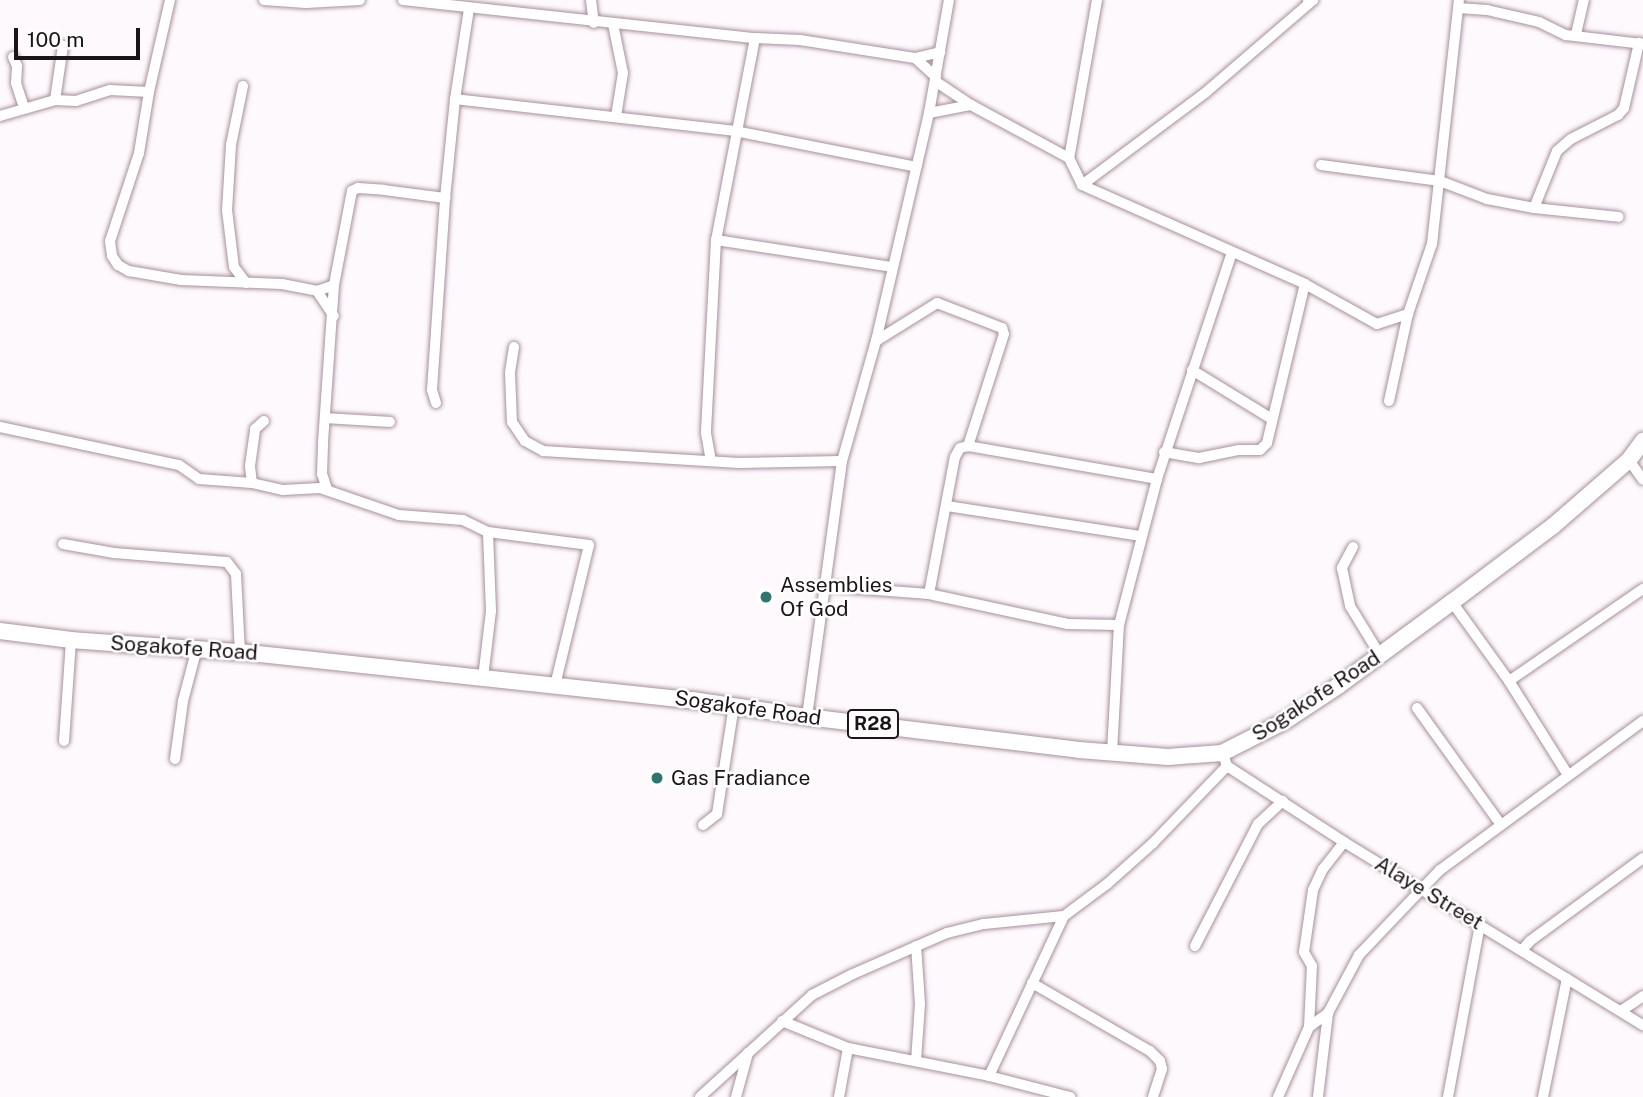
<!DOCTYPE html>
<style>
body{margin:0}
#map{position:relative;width:1643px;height:1097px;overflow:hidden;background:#fef9fc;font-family:"Public Sans",sans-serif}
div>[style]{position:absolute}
.roads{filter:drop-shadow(0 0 2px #a78f9c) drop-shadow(0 0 2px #a78f9c)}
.street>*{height:10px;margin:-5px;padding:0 5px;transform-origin:5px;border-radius:5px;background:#fff}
.primary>*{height:16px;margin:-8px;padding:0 8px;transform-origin:8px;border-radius:8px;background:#fff}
.dots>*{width:19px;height:19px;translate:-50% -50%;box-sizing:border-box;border:4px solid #fff;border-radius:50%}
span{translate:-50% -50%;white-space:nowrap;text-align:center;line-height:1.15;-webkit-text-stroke:5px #fff;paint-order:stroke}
.shield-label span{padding:2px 5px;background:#fff;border:2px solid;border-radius:5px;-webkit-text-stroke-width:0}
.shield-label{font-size:19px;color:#1d1419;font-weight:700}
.poi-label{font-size:21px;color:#1d1419}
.left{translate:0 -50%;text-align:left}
.street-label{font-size:21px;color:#1d1419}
.scale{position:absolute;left:14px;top:28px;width:126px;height:32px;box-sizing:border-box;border:4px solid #1d1419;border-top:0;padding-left:9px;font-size:21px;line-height:24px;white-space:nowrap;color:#1d1419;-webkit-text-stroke:5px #fff;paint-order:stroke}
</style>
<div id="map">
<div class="roads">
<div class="street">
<i style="left:170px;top:0;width:94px;rotate:102.9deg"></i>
<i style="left:149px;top:92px;width:62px;rotate:99.3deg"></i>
<i style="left:139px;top:153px;width:93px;rotate:108.2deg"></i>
<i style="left:110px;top:241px;width:15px;rotate:82deg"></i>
<i style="left:112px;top:256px;width:11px;rotate:56deg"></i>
<i style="left:118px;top:265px;width:13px;rotate:29deg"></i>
<i style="left:129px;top:271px;width:53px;rotate:9.8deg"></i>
<i style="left:181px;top:280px;width:101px;rotate:2.3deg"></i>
<i style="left:282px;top:284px;width:36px;rotate:11deg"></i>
<i style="left:317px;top:291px;width:18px;rotate:-19deg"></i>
<i style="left:264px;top:0;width:42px;rotate:4.1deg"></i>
<i style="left:306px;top:3px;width:54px;rotate:-3.2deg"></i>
<i style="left:403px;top:0;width:354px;rotate:6.2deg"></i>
<i style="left:755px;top:38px;width:206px;rotate:100.9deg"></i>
<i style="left:716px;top:240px;width:193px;rotate:93deg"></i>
<i style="left:706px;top:433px;width:27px;rotate:80deg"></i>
<i style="left:591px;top:0;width:23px;rotate:83deg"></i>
<i style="left:1097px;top:0;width:160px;rotate:100deg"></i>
<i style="left:1069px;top:158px;width:30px;rotate:64deg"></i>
<i style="left:1082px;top:185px;width:244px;rotate:23.9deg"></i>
<i style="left:1305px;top:284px;width:82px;rotate:29.1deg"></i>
<i style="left:1377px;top:324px;width:33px;rotate:-18deg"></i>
<i style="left:1458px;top:8px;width:29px;rotate:4deg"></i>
<i style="left:1487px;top:10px;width:53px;rotate:13deg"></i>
<i style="left:1539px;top:22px;width:30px;rotate:26deg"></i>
<i style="left:1566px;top:35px;width:78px;rotate:6.7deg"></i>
<i style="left:613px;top:24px;width:50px;rotate:78.5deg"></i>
<i style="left:623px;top:73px;width:44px;rotate:99.2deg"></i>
<i style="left:1576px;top:34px;width:35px;rotate:-77deg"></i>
<i style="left:755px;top:38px;width:45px;rotate:2.5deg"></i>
<i style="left:800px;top:40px;width:116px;rotate:8.9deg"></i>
<i style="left:915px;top:58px;width:26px;rotate:-13deg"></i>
<i style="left:13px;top:57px;width:10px;rotate:66deg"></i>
<i style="left:17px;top:66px;width:17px;rotate:93deg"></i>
<i style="left:16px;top:83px;width:26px;rotate:72deg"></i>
<i style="left:915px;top:58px;width:28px;rotate:42deg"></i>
<i style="left:935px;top:81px;width:43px;rotate:33.7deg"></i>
<i style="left:971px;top:105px;width:111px;rotate:28.4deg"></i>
<i style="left:243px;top:86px;width:60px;rotate:101.5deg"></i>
<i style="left:231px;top:145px;width:65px;rotate:93.5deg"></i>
<i style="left:227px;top:210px;width:57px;rotate:83deg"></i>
<i style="left:234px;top:267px;width:20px;rotate:53deg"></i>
<i style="left:455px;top:99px;width:282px;rotate:6.5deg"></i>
<i style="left:735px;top:131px;width:185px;rotate:11.2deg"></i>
<i style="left:55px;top:100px;width:21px;rotate:3deg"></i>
<i style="left:76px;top:101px;width:36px;rotate:-18deg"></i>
<i style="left:110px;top:90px;width:39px;rotate:3deg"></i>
<i style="left:929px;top:113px;width:43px;rotate:-10.8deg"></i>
<i style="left:0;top:116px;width:57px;rotate:-16.2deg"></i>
<i style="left:55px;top:100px;width:55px;rotate:-81.6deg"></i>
<i style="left:1321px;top:165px;width:120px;rotate:7.7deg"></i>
<i style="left:1440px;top:181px;width:50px;rotate:21deg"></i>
<i style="left:1487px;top:199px;width:48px;rotate:10.8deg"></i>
<i style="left:1534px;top:208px;width:85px;rotate:6deg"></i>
<i style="left:1082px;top:185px;width:154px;rotate:-36.8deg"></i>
<i style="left:1205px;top:93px;width:143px;rotate:-40.7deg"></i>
<i style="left:1313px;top:0;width:5px;rotate:180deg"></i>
<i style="left:1534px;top:208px;width:61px;rotate:-68deg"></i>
<i style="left:1557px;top:151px;width:18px;rotate:-41deg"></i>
<i style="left:1571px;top:139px;width:53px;rotate:-27.1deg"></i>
<i style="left:1618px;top:115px;width:9px;rotate:-49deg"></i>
<i style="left:1624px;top:108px;width:67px;rotate:-77deg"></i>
<i style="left:716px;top:240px;width:179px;rotate:8.7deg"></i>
<i style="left:317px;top:291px;width:30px;rotate:56deg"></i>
<i style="left:876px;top:341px;width:72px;rotate:-31.9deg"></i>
<i style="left:937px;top:303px;width:70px;rotate:21deg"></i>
<i style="left:1002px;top:328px;width:6px;rotate:72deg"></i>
<i style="left:1004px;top:334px;width:118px;rotate:107.8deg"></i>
<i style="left:514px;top:347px;width:26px;rotate:99deg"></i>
<i style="left:510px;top:373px;width:49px;rotate:87.7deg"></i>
<i style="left:512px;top:422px;width:23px;rotate:56deg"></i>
<i style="left:525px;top:441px;width:21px;rotate:29deg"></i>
<i style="left:543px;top:451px;width:196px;rotate:3.5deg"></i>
<i style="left:739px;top:463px;width:103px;rotate:-1.1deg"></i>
<i style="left:842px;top:461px;width:258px;rotate:97.8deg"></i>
<i style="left:1192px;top:370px;width:94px;rotate:31.5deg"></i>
<i style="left:1389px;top:401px;width:89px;rotate:-77.7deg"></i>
<i style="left:1408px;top:314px;width:74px;rotate:-71.1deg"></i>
<i style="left:1432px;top:244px;width:245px;rotate:-83.7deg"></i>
<i style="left:436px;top:403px;width:14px;rotate:-107deg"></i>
<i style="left:432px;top:390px;width:192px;rotate:-86.1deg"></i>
<i style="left:445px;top:198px;width:100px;rotate:-84.2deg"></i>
<i style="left:455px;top:99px;width:91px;rotate:-81.2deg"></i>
<i style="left:325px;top:418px;width:65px;rotate:3.5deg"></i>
<i style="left:0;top:427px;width:183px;rotate:12deg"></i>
<i style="left:179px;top:465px;width:24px;rotate:35deg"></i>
<i style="left:199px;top:479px;width:53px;rotate:4.3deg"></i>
<i style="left:252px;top:483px;width:32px;rotate:13deg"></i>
<i style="left:283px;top:490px;width:37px;rotate:-3deg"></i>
<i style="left:320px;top:488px;width:83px;rotate:18.9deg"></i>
<i style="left:399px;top:515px;width:64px;rotate:4.5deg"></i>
<i style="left:463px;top:520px;width:28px;rotate:26deg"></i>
<i style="left:488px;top:532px;width:102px;rotate:7.3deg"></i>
<i style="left:589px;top:545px;width:145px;rotate:103.6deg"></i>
<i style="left:1164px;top:452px;width:36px;rotate:10deg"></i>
<i style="left:1199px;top:458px;width:41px;rotate:-11.3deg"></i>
<i style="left:1239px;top:450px;width:21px"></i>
<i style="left:1260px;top:450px;width:10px;rotate:-45deg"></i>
<i style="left:1267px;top:443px;width:163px;rotate:-76.6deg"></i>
<i style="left:1629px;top:460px;width:24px;rotate:55deg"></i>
<i style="left:842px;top:461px;width:125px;rotate:-74.2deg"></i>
<i style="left:876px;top:341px;width:234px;rotate:-76.9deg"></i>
<i style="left:929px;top:113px;width:115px;rotate:-80deg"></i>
<i style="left:252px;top:483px;width:17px;rotate:-97deg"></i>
<i style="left:250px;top:466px;width:37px;rotate:-82deg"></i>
<i style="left:255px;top:429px;width:12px;rotate:-42deg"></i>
<i style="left:327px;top:489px;width:16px;rotate:-108deg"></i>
<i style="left:322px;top:474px;width:32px;rotate:-88deg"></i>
<i style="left:323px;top:442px;width:157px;rotate:-86deg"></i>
<i style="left:334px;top:285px;width:96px;rotate:-79.2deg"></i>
<i style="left:352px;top:191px;width:7px;rotate:-27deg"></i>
<i style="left:358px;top:188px;width:26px;rotate:4deg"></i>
<i style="left:384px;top:190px;width:62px;rotate:7.5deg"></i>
<i style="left:947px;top:506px;width:195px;rotate:8.8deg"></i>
<i style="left:63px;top:544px;width:52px;rotate:10deg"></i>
<i style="left:114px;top:553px;width:113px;rotate:4.6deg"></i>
<i style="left:227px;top:562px;width:15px;rotate:53deg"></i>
<i style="left:236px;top:574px;width:78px;rotate:87.1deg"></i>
<i style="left:1353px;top:547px;width:24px;rotate:118deg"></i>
<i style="left:1342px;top:568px;width:39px;rotate:78deg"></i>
<i style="left:1350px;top:606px;width:57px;rotate:58.5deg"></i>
<i style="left:825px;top:586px;width:104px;rotate:4.4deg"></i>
<i style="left:929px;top:594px;width:142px;rotate:12.2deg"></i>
<i style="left:1068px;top:624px;width:51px;rotate:1.1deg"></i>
<i style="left:929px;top:594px;width:139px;rotate:-79.3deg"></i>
<i style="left:955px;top:457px;width:10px;rotate:-61deg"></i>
<i style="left:960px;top:448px;width:8px;rotate:-14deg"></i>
<i style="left:968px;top:446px;width:192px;rotate:9.9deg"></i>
<i style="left:1157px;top:479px;width:239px;rotate:-71.7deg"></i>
<i style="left:1452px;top:602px;width:97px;rotate:54.2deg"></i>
<i style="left:1509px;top:681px;width:111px;rotate:57.9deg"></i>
<i style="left:483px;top:678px;width:67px;rotate:-83.2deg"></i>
<i style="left:491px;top:611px;width:79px;rotate:-92.2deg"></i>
<i style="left:1509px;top:681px;width:163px;rotate:-34.5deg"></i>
<i style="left:1417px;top:708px;width:144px;rotate:54.3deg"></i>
<i style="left:64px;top:741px;width:101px;rotate:-86deg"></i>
<i style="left:1112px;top:753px;width:128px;rotate:-86.9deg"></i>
<i style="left:1119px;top:625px;width:151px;rotate:-75.4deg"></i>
<i style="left:175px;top:759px;width:59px;rotate:-82.1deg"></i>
<i style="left:183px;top:701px;width:55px;rotate:-75.2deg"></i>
<i style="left:1225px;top:760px;width:6px;rotate:72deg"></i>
<i style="left:1227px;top:766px;width:140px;rotate:33deg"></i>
<i style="left:1344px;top:842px;width:351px;rotate:31.5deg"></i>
<i style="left:703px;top:825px;width:18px;rotate:-38deg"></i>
<i style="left:717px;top:814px;width:109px;rotate:-81.1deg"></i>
<i style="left:1195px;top:946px;width:137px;rotate:-62.7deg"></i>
<i style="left:1258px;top:824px;width:34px;rotate:-43deg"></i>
<i style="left:1522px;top:950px;width:12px;rotate:-48deg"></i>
<i style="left:1530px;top:941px;width:140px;rotate:-36.3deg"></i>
<i style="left:1032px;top:983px;width:136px;rotate:30deg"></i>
<i style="left:1150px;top:1051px;width:14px;rotate:45deg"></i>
<i style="left:1160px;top:1061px;width:8px;rotate:76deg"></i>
<i style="left:1162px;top:1069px;width:29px;rotate:108deg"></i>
<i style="left:1621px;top:1011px;width:27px;rotate:-34deg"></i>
<i style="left:782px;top:1021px;width:71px;rotate:22.2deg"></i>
<i style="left:848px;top:1048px;width:144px;rotate:11.2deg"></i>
<i style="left:989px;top:1076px;width:84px;rotate:14.5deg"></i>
<i style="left:1309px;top:1027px;width:61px;rotate:-87.2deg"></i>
<i style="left:1312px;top:966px;width:16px;rotate:-120deg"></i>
<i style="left:1304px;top:952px;width:63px;rotate:-81.7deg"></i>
<i style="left:1313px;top:890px;width:23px;rotate:-65deg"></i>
<i style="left:1323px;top:869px;width:34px;rotate:-52deg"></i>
<i style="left:916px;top:1061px;width:57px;rotate:-86deg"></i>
<i style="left:920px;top:1004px;width:58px;rotate:-93.9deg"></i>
<i style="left:989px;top:1076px;width:177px;rotate:-64.9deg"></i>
<i style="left:700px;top:1097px;width:151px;rotate:-42.3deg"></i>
<i style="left:812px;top:995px;width:46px;rotate:-27.1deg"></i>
<i style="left:853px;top:974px;width:103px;rotate:-23.6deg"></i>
<i style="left:947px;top:933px;width:38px;rotate:-14deg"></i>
<i style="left:984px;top:924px;width:80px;rotate:-5.7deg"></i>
<i style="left:1064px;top:916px;width:54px;rotate:-36.7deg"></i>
<i style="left:1107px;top:884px;width:62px;rotate:-41.7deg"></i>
<i style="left:1153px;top:843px;width:107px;rotate:-46.1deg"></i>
<i style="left:736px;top:1097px;width:46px;rotate:-74.7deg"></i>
<i style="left:839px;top:1097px;width:50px;rotate:-79.6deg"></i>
<i style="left:1278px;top:1097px;width:77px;rotate:-66.1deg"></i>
<i style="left:1309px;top:1027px;width:24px;rotate:-36deg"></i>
<i style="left:1318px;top:1097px;width:85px;rotate:-83.2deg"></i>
<i style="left:1328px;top:1013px;width:66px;rotate:-61.9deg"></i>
<i style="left:1359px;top:955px;width:117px;rotate:-46.4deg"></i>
<i style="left:1440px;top:870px;width:252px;rotate:-36.3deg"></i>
<i style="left:1448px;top:1097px;width:176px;rotate:-79.5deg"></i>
<i style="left:1543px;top:1097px;width:121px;rotate:-78.6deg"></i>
</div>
<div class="primary">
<i style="left:0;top:631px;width:72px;rotate:7.2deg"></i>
<i style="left:71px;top:640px;width:169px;rotate:4.1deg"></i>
<i style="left:240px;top:652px;width:455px;rotate:6.1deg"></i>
<i style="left:692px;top:700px;width:116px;rotate:8.4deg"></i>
<i style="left:807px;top:717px;width:274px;rotate:6.9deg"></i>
<i style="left:1079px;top:750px;width:89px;rotate:4.5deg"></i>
<i style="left:1168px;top:757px;width:54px;rotate:-4.2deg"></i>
<i style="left:1222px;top:753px;width:71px;rotate:-26.9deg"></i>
<i style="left:1285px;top:721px;width:64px;rotate:-33.4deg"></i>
<i style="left:1338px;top:686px;width:142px;rotate:-36.4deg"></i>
<i style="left:1452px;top:602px;width:126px;rotate:-37deg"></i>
<i style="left:1553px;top:526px;width:101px;rotate:-41deg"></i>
<i style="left:1629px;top:460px;width:24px;rotate:-54deg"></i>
</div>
</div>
<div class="dots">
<i style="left:766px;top:597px;background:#2e756e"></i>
<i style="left:657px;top:778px;background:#2e756e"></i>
</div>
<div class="shield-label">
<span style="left:873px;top:724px">R28</span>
</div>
<div class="poi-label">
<span class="left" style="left:780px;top:597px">Assemblies<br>Of God</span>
<span class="left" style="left:671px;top:778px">Gas Fradiance</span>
</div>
<div class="street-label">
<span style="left:184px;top:648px;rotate:4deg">Sogakofe Road</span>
<span style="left:1316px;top:696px;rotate:-33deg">Sogakofe Road</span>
<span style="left:748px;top:708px;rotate:8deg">Sogakofe Road</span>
<span style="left:1429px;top:893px;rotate:31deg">Alaye Street</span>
</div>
<div class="scale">100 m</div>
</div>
